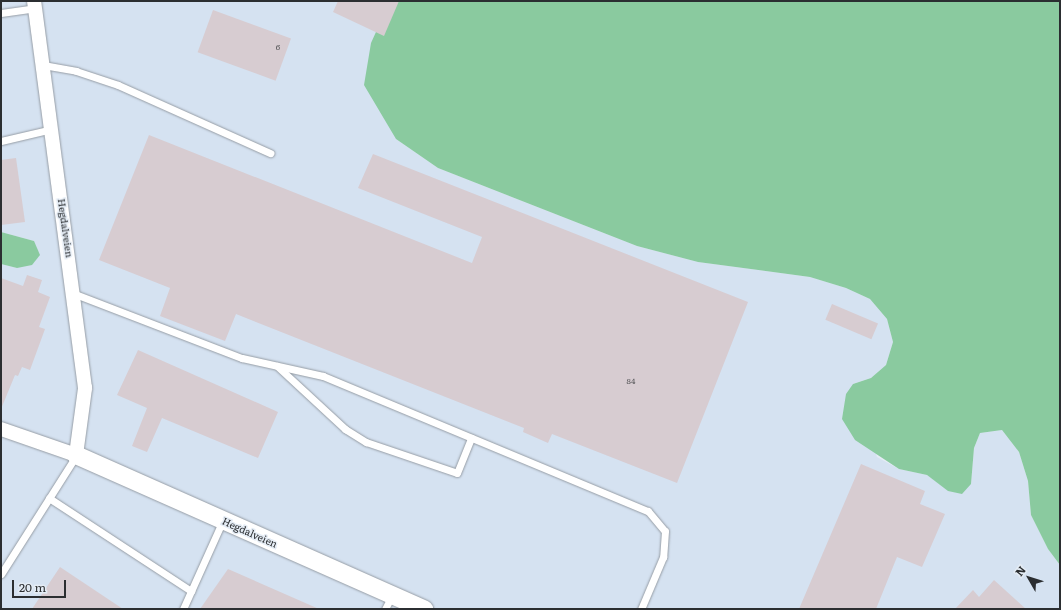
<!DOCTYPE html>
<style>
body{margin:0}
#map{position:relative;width:1061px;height:610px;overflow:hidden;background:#e4ecf5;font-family:Literata,serif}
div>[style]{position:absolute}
.built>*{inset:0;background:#d5e2f1}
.green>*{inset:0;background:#8aca9f}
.building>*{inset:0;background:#d7ccd1;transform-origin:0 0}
.roads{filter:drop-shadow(0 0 1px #969da5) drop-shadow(0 0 1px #969da5)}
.service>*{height:7px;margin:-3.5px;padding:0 3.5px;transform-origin:3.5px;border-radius:3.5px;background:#fff}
.minor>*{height:14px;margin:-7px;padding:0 7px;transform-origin:7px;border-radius:7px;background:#fff}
.tertiary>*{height:18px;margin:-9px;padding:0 9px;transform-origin:9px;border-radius:9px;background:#fff}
span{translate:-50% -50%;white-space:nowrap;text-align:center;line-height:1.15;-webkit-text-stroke:3px #e4ecf5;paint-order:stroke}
.number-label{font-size:8px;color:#565659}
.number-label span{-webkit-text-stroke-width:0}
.street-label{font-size:10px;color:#2b2e31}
.frame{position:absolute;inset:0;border:2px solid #2b2e31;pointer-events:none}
.north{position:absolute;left:1009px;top:558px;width:40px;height:40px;-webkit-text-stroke:3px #e4ecf5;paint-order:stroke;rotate:309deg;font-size:11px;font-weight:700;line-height:16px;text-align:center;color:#2b2e31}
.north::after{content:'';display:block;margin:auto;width:14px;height:18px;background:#2b2e31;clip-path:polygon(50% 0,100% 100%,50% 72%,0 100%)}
.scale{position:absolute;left:12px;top:580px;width:54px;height:18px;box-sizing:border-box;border:2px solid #2b2e31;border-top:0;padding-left:5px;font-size:12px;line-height:14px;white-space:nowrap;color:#2b2e31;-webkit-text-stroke:3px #e4ecf5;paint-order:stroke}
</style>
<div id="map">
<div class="built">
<i style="clip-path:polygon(1px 1px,390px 1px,396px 139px,438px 168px,637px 246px,698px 262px,810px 277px,846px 288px,870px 299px,887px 319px,893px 342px,886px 365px,871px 378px,853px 384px,877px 457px,899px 469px,927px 475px,948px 490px,971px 484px,974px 448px,980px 433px,1002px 430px,1019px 452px,1028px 481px,1031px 515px,1048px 549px,1060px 565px,1060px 609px,1px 609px,1px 264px,17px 268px,34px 241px,1px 232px)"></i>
</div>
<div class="green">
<i style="clip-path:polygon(390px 1px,1060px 1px,1060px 565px,1048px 549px,1031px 515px,1028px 481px,1019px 452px,1002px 430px,980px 433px,974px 448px,971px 484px,962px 494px,948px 491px,927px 475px,899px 469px,855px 440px,842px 419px,846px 394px,853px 384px,871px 378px,886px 365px,893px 342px,887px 319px,870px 299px,846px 288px,810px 277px,698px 262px,637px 246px,438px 168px,396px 139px,364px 85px,371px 43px)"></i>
<i style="clip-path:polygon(1px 232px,34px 241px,40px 255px,32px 265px,17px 268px,1px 264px)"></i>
</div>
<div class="building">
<i style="clip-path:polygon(338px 1px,399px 1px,384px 36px,333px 12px)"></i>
<i style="left:213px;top:10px;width:83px;height:45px;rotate:20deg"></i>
<i style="clip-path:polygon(149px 135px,472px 263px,482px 237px,358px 188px,373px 154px,748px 302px,677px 483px,552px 434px,548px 443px,523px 432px,524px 428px,236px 314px,225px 341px,160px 316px,170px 288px,99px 260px)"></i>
<i style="clip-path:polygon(16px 158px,25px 222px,1px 225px,1px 160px)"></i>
<i style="clip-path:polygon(27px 275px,42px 280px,38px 292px,50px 297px,39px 327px,45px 329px,30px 370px,22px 367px,18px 376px,15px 375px,1px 409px,1px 278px,23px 286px)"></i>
<i style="left:832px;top:304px;width:50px;height:17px;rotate:23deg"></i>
<i style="clip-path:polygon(138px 350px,278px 412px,258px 458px,162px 418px,147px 452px,132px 446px,147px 408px,117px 395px)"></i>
<i style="clip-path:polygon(861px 464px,925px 491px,920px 504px,945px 514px,922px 567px,897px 557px,876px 609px,799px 609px)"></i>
<i style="clip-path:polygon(60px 567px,123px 609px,32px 609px)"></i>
<i style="clip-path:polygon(228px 569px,319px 609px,200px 609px)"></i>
<i style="clip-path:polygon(994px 580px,1026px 609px,955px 609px,973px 590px,979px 597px)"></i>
</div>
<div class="roads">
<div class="service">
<i style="left:1px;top:13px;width:34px;rotate:-8deg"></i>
<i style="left:43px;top:65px;width:34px;rotate:10deg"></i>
<i style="left:76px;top:71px;width:44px;rotate:18.4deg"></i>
<i style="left:118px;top:85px;width:167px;rotate:24.1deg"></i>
<i style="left:1px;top:141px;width:52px;rotate:-13.2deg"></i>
<i style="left:75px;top:294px;width:179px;rotate:21deg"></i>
<i style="left:242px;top:358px;width:83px;rotate:12.5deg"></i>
<i style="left:323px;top:376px;width:352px;rotate:22.6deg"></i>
<i style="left:648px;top:511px;width:26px;rotate:50deg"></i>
<i style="left:665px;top:531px;width:26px;rotate:94deg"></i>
<i style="left:663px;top:557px;width:56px;rotate:112.9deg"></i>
<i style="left:277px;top:366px;width:93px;rotate:42.8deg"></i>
<i style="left:345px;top:429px;width:25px;rotate:32deg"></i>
<i style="left:366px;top:442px;width:96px;rotate:18.8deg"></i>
<i style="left:457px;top:473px;width:38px;rotate:-68deg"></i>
<i style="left:49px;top:498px;width:170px;rotate:33.2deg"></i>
<i style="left:1px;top:574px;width:140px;rotate:-57.6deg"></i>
<i style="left:183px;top:609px;width:98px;rotate:-65.8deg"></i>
<i style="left:385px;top:609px;width:16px;rotate:-63deg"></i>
</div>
<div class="minor">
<i style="left:1px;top:429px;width:79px;rotate:19.1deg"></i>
<i style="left:76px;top:455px;width:68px;rotate:-82.3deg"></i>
<i style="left:85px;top:388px;width:390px;rotate:-97.5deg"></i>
</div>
<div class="tertiary">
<i style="left:76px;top:455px;width:381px;rotate:23.9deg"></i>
</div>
</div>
<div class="number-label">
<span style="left:278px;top:47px">6</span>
<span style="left:631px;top:381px">84</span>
</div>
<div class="street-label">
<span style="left:66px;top:228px;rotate:82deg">Hegdalveien</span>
<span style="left:250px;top:532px;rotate:24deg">Hegdalveien</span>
</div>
<div class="frame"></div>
<div class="north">N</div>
<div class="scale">20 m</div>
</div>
